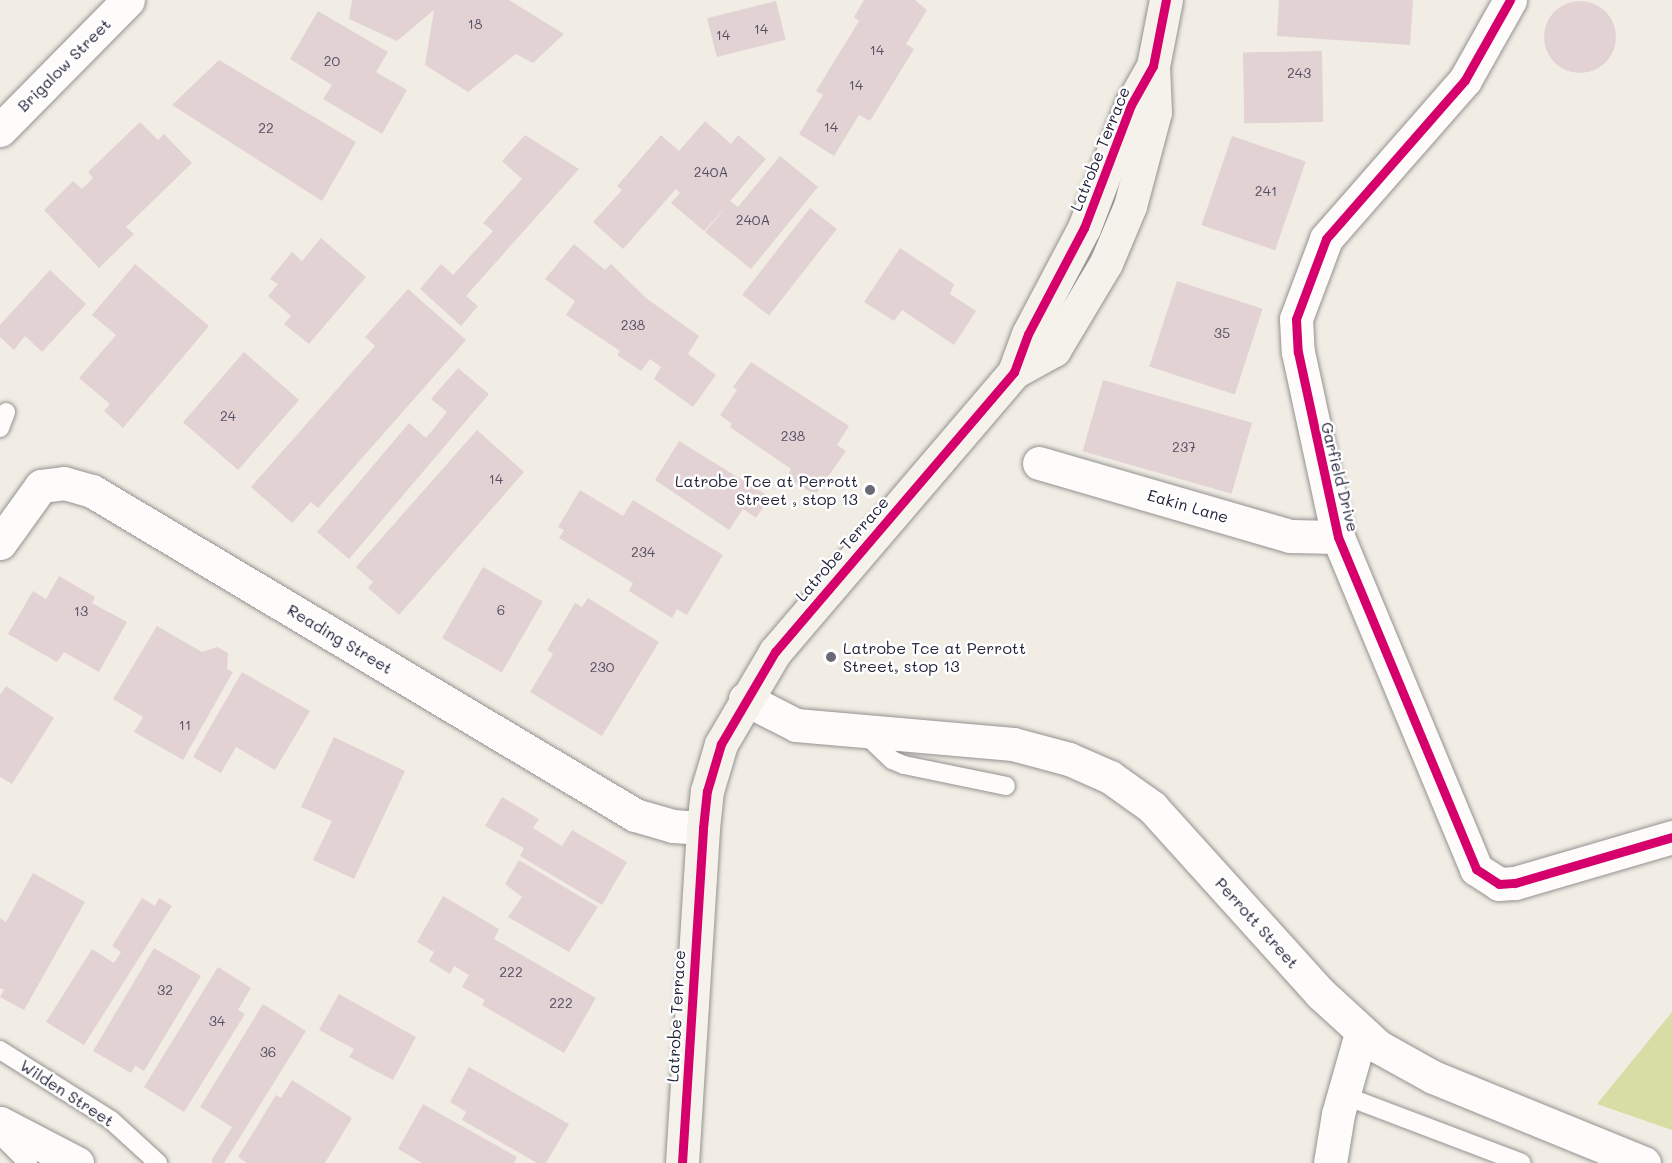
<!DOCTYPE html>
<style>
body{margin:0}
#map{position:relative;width:1672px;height:1163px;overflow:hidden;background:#f1ede4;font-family:Mali,sans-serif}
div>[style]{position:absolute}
.green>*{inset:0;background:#d7dda5}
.building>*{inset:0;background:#e3d2d4;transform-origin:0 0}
.round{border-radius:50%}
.roads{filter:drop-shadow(0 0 2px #949291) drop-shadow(0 0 2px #949291)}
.service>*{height:18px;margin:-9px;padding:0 9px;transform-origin:9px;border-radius:9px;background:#fdfcfb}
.minor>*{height:33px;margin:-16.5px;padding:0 16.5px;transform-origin:16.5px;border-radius:16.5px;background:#fdfcfb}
.secondary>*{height:33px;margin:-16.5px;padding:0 16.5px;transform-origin:16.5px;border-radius:16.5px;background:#f5f2ec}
.cycleway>*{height:9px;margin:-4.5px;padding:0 4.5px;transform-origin:4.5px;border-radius:4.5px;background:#d6006c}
.dots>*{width:16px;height:16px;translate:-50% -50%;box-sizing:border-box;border:3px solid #fff;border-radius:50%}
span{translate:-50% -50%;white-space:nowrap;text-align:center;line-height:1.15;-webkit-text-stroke:5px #fff;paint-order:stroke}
.number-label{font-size:14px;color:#524e61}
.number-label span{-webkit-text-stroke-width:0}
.street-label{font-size:16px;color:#22223b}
.poi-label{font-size:16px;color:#22223b}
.right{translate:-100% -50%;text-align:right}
.left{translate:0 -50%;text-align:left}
</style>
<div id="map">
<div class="green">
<i style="clip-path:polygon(1672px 1012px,1672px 1130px,1597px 1104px)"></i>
</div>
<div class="building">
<i style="clip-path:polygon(352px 0,509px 0,564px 34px,533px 63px,516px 54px,468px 92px,425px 65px,434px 10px,397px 41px,349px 19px)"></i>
<i style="clip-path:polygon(864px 0,915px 0,927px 10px,906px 44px,914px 49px,870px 121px,859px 115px,834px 156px,799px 134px,823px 95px,816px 91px,859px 21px,854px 17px)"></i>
<i style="clip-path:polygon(1279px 0,1413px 0,1410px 45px,1277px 36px)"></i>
<i style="left:776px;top:1px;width:40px;height:71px;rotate:76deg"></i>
<i class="round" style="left:1544px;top:1px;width:72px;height:72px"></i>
<i style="clip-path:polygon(318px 11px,388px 52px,376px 72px,407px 90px,382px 134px,323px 99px,332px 85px,290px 59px)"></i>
<i style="left:1322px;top:51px;width:71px;height:79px;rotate:89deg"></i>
<i style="clip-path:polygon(219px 60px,356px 142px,322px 201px,172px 105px)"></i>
<i style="clip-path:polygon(705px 121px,731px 144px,738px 135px,766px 159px,730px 201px,738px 207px,780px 156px,818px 187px,751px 269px,705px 232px,727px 206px,704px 231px,671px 203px,680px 193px,676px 189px,623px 249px,593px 222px,622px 190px,617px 186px,661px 135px,679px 151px)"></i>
<i style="clip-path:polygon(140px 122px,158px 140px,164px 134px,192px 163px,126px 227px,134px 234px,99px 268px,44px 210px,73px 181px,82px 189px,93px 178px,88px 172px)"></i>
<i style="clip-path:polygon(525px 135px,579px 169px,466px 296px,478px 306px,461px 326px,420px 289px,441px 264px,453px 275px,493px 231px,483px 223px,522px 179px,502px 161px)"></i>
<i style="left:1232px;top:136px;width:78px;height:94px;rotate:19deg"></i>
<i style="left:810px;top:208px;width:34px;height:110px;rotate:38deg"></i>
<i style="clip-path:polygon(321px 238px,366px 277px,309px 344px,284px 324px,291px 316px,268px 296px,278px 284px,270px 279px,292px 252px,302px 261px)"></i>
<i style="clip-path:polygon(574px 244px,605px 270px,611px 264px,646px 298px,699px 336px,688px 354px,716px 375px,693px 407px,654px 379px,661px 367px,650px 359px,641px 371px,617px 355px,620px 351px,566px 315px,575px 301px,545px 279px)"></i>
<i style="clip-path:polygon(900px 248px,954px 284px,950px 294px,976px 311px,954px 345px,902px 310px,894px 321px,864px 302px)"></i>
<i style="clip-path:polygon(135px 264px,209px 326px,123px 428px,104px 411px,110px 404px,79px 378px,116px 335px,92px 315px)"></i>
<i style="clip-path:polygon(50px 270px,86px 304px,42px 352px,25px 336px,14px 350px,0 337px,0 325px)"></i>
<i style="left:1177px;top:281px;width:90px;height:90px;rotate:18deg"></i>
<i style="clip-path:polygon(408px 289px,466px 340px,318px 508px,311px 502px,292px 523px,251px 487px,375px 346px,365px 337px)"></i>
<i style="left:244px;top:352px;width:73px;height:93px;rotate:41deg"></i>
<i style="clip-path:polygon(751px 362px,849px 426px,837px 445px,846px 451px,815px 495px,787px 477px,791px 469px,730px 427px,732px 424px,720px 415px,737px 390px,733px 387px)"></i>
<i style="clip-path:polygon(458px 368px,489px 394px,349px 559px,317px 532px,409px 423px,426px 438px,447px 412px,431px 399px)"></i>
<i style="left:1103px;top:380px;width:155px;height:74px;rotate:16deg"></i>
<i style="clip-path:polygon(477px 430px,524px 472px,399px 615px,368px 588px,373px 582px,356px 567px)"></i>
<i style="clip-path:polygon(679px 441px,770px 497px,756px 518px,743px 509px,729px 530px,655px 480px)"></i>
<i style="clip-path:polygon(580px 490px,623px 516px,633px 500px,723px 555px,687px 615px,677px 609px,672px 618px,629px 591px,633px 583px,559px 538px,564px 530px,558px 527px)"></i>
<i style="left:483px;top:567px;width:69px;height:82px;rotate:30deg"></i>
<i style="clip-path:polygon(59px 576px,95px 597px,92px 603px,127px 622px,99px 672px,64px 652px,57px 662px,8px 634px,33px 591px,46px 599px)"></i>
<i style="clip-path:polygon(588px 598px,659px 642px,602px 736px,530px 692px,553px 654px,547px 650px,575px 603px,582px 607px)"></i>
<i style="clip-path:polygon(157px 626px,202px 652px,217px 647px,228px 653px,227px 669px,233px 672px,183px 760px,134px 732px,143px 717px,113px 699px)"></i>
<i style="clip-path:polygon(242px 672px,310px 711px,275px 770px,236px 747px,221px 773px,193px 757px)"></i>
<i style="clip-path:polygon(6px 686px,54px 718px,12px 784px,0 777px,0 695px)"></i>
<i style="clip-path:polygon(334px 737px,405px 771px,354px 879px,313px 860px,332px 821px,301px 807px)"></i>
<i style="clip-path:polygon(502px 797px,539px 819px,533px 828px,562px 846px,572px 830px,627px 862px,602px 905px,520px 856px,524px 848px,485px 826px)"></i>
<i style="clip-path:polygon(519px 860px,598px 907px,569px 952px,508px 917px,522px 897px,505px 884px)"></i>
<i style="clip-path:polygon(33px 873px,85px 902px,24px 1010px,0 997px,4px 990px,0 988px,0 918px,6px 922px)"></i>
<i style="clip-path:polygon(443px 896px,499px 929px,494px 939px,596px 998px,564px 1053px,482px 1005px,485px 1000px,462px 987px,469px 975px,454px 966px,450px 974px,429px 961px,434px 952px,417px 942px)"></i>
<i style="clip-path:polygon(142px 898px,155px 906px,159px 898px,172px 906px,84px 1045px,46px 1022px,92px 949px,114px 963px,121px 952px,112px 946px)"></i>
<i style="clip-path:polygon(154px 948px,201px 976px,144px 1071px,135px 1066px,131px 1073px,93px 1051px)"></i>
<i style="clip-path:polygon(218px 967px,251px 988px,238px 1010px,245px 1014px,184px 1112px,144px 1087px)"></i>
<i style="clip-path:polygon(339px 994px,416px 1037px,393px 1080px,349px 1057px,354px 1049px,319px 1030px)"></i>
<i style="clip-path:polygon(263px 1004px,306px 1031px,224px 1163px,213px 1163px,211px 1161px,232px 1127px,200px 1107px)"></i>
<i style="clip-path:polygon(469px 1067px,569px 1124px,546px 1163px,537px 1163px,462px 1120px,466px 1112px,450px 1102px)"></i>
<i style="clip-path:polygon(292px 1080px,352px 1118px,325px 1163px,247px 1163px,238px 1157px,276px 1095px,281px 1098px)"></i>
<i style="clip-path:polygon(423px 1104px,517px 1157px,514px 1163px,422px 1163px,398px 1149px)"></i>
</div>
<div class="roads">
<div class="service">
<i style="left:0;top:428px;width:17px;rotate:-69deg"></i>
<i style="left:863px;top:732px;width:40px;rotate:44deg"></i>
<i style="left:892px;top:760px;width:13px;rotate:23deg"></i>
<i style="left:904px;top:765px;width:104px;rotate:11.6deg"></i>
<i style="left:0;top:1050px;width:131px;rotate:32.2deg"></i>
<i style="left:111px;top:1120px;width:64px;rotate:42.5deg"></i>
<i style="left:1343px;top:1095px;width:191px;rotate:20.8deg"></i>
<i style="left:0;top:1135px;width:40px;rotate:45deg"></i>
</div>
<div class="minor">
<i style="left:1510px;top:0;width:92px;rotate:119.4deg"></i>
<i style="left:1465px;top:80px;width:211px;rotate:131.2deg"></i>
<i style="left:1326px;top:239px;width:85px;rotate:110.6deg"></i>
<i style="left:1296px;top:319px;width:33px;rotate:87deg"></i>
<i style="left:1298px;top:352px;width:189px;rotate:77.8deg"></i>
<i style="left:1338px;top:537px;width:360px;rotate:67.4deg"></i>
<i style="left:1476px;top:869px;width:27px;rotate:33deg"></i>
<i style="left:1499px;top:884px;width:16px;rotate:-4deg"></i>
<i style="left:1515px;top:883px;width:164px;rotate:-16.3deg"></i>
<i style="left:0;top:130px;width:182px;rotate:-45.4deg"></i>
<i style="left:1039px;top:463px;width:261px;rotate:16.2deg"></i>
<i style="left:1290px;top:536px;width:48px;rotate:1.2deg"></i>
<i style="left:0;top:543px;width:70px;rotate:-54.3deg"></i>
<i style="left:41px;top:486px;width:23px;rotate:-7deg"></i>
<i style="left:64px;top:483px;width:29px;rotate:16deg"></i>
<i style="left:92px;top:491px;width:632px;rotate:30.82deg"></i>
<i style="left:635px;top:815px;width:40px;rotate:16deg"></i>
<i style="left:673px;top:826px;width:30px;rotate:4deg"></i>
<i style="left:745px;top:699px;width:57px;rotate:27deg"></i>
<i style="left:796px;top:725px;width:218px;rotate:5deg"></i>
<i style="left:1013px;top:744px;width:58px;rotate:15deg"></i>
<i style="left:1069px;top:759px;width:45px;rotate:23.7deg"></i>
<i style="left:1110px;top:777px;width:52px;rotate:35.5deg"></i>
<i style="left:1152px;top:807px;width:251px;rotate:47.9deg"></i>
<i style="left:1320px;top:993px;width:80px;rotate:42.5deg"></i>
<i style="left:1379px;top:1047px;width:62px;rotate:29.1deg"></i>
<i style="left:1433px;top:1077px;width:228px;rotate:22.2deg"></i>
<i style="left:0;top:1123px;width:87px;rotate:27.5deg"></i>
<i style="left:1330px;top:1163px;width:50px;rotate:-80.7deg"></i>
<i style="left:1338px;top:1114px;width:84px;rotate:-74.1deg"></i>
</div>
<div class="secondary">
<i style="left:1014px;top:372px;width:46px;rotate:-28.8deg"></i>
<i style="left:1054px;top:350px;width:101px;rotate:-59.1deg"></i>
<i style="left:1106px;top:263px;width:62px;rotate:-67.2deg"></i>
<i style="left:1130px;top:206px;width:97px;rotate:-75.1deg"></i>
<i style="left:1155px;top:112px;width:46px;rotate:-92.5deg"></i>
<i style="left:1153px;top:66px;width:67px;rotate:-78.9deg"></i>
<i style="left:682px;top:1163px;width:336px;rotate:-86.4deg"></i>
<i style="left:703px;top:828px;width:37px;rotate:-84deg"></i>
<i style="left:707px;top:791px;width:49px;rotate:-73.4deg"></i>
<i style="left:721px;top:744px;width:107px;rotate:-59.6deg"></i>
<i style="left:775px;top:652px;width:368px;rotate:-49.5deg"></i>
<i style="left:1014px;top:372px;width:40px;rotate:-69.8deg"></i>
<i style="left:1028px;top:334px;width:120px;rotate:-62.2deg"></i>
<i style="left:1084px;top:228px;width:132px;rotate:-69.1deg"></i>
<i style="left:1131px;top:105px;width:45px;rotate:-60.6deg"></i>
</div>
</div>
<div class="cycleway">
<i style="left:1510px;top:0;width:92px;rotate:119.4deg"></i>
<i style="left:1465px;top:80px;width:211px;rotate:131.2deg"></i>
<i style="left:1326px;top:239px;width:85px;rotate:110.6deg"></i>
<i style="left:1296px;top:319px;width:33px;rotate:87deg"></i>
<i style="left:1298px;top:352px;width:189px;rotate:77.8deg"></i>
<i style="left:1338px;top:537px;width:360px;rotate:67.4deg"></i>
<i style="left:1476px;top:869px;width:27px;rotate:33deg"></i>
<i style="left:1499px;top:884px;width:16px;rotate:-4deg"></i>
<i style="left:1515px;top:883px;width:164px;rotate:-16.3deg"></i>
<i style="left:682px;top:1163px;width:336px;rotate:-86.4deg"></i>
<i style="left:703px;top:828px;width:37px;rotate:-84deg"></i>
<i style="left:707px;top:791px;width:49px;rotate:-73.4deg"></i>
<i style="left:721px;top:744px;width:107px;rotate:-59.6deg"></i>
<i style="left:775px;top:652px;width:368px;rotate:-49.5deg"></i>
<i style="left:1014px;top:372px;width:40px;rotate:-69.8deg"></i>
<i style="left:1028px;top:334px;width:120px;rotate:-62.2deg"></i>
<i style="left:1084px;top:228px;width:132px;rotate:-69.1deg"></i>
<i style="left:1131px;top:105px;width:45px;rotate:-60.6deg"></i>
<i style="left:1153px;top:66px;width:67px;rotate:-78.9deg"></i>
</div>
<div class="dots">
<i style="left:870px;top:490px;background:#6a6976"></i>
<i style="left:831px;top:657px;background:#6a6976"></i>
</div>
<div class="number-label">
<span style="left:475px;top:24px">18</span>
<span style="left:761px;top:29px">14</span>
<span style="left:723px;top:35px">14</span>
<span style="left:877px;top:50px">14</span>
<span style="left:332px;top:61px">20</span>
<span style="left:1299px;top:73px">243</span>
<span style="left:856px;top:85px">14</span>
<span style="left:831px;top:127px">14</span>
<span style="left:266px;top:128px">22</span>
<span style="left:711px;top:172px">240A</span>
<span style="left:1266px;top:191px">241</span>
<span style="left:753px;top:220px">240A</span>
<span style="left:633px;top:325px">238</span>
<span style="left:1222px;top:333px">35</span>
<span style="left:228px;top:416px">24</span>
<span style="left:793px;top:436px">238</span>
<span style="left:1184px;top:447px">237</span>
<span style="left:496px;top:479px">14</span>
<span style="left:643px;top:552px">234</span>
<span style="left:501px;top:610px">6</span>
<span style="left:81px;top:611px">13</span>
<span style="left:602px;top:667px">230</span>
<span style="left:185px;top:725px">11</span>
<span style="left:511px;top:972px">222</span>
<span style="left:165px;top:990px">32</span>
<span style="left:561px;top:1003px">222</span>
<span style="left:217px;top:1021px">34</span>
<span style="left:268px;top:1052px">36</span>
</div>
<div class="street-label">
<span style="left:64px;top:65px;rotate:-45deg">Brigalow Street</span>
<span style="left:1100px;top:149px;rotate:-68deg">Latrobe Terrace</span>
<span style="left:1340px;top:477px;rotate:76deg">Garfield Drive</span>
<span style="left:1188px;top:506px;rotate:16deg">Eakin Lane</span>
<span style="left:842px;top:549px;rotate:-49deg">Latrobe Terrace</span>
<span style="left:340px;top:639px;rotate:31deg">Reading Street</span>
<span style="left:1257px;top:923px;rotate:48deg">Perrott Street</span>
<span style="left:676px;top:1016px;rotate:-87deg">Latrobe Terrace</span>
<span style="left:67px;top:1093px;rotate:33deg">Wilden Street</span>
</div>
<div class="poi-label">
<span class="right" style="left:858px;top:490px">Latrobe Tce at Perrott<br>Street , stop 13</span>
<span class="left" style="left:843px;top:657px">Latrobe Tce at Perrott<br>Street, stop 13</span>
</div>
</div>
